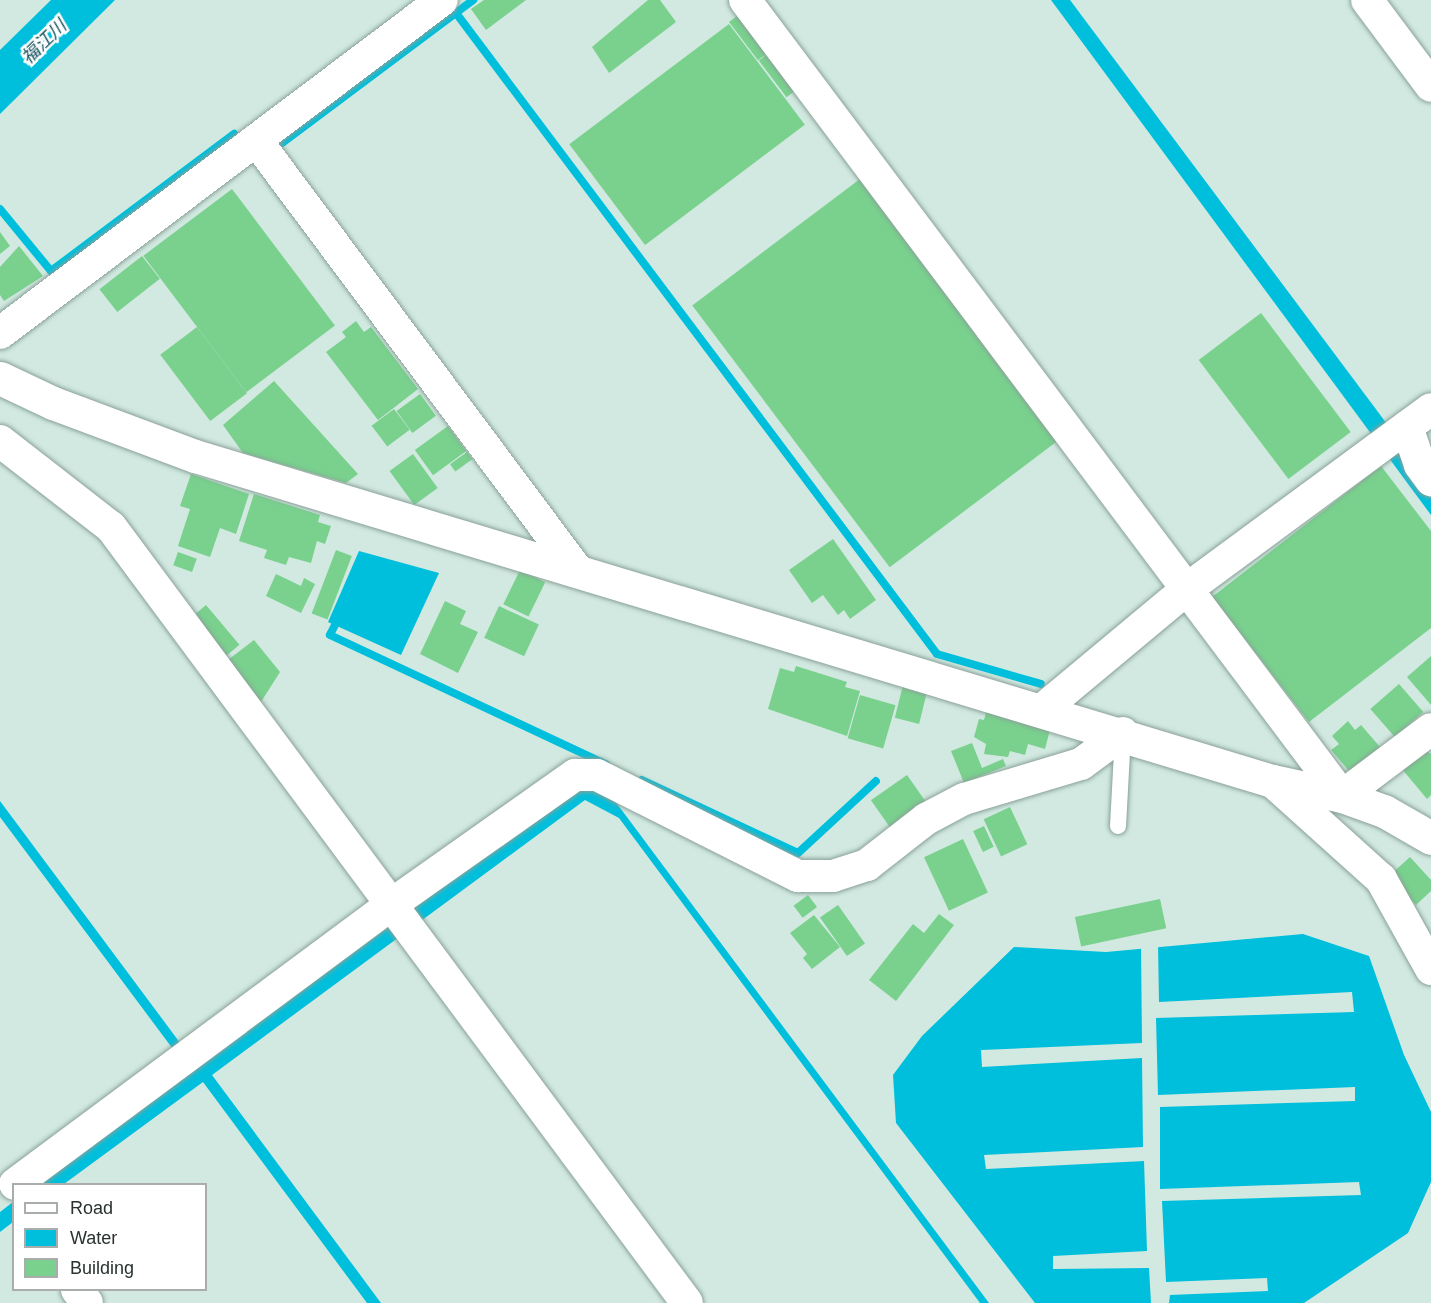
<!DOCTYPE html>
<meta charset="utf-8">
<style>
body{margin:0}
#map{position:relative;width:1431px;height:1303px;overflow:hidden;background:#d1e9e0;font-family:Helvetica,"Noto Sans JP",sans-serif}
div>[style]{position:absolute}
.water>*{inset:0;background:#00bfdc}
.pier>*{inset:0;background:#d1e9e0}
.stream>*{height:8px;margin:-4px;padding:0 4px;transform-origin:4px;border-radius:4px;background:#00bfdc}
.building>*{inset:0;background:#79d18d;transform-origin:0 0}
.roads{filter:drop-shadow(0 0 2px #8aa199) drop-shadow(0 0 2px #8aa199)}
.service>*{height:16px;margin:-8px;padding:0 8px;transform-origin:8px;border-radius:8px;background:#fff}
.minor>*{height:32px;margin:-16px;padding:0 16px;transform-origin:16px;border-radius:16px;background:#fff}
.tertiary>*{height:33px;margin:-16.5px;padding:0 16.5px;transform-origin:16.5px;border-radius:16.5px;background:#fff}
span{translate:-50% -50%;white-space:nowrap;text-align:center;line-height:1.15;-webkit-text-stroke:5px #fff;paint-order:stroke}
.water-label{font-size:18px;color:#0f505c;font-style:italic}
.legend{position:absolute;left:12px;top:1183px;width:195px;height:108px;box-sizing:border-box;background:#fff;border:2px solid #a9adac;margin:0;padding:8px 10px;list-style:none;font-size:18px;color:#29322f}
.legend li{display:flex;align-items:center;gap:12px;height:30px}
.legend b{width:30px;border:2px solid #a9adac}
</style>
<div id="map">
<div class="water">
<i style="clip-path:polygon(51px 0,115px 0,0 114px,0 50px)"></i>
<i style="clip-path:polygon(1051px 0,1070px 0,1387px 424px,1431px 489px,1431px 515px)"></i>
<i style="clip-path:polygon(359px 551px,439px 573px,401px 655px,328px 622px)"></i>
<i style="clip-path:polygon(591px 787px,615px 801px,989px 1303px,980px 1303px,619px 818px,585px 800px,212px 1075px,381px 1303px,367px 1303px,203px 1082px,64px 1184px,37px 1184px,190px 1072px,0 817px,0 801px,198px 1067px,578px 788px)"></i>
<i style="clip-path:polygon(1303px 934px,1369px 956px,1404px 1055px,1431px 1112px,1431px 1182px,1408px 1233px,1304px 1303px,1035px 1303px,896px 1123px,893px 1075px,922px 1036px,1014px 947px,1106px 952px)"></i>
<i style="clip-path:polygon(13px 1202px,13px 1222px,0 1232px,0 1212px)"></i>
</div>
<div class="pier">
<i style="clip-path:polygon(1158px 944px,1159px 1002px,1352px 992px,1354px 1012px,1156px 1018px,1158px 1095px,1355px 1087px,1355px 1101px,1160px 1107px,1160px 1189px,1359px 1182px,1361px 1195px,1162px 1201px,1166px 1282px,1267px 1278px,1268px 1291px,1170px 1295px,1169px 1303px,1151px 1303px,1149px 1268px,1053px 1269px,1053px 1256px,1147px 1251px,1144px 1161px,986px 1169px,984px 1155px,1143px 1147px,1142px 1058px,982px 1067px,981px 1050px,1142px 1043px,1141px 946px)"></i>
</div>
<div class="stream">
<i style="left:456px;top:13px;width:801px;rotate:53.12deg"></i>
<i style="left:937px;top:654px;width:108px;rotate:16.1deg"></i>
<i style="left:282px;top:143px;width:239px;rotate:-36.8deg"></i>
<i style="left:0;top:209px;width:80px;rotate:50.6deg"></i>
<i style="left:51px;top:271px;width:229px;rotate:-36.8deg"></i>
<i style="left:335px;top:625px;width:11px;rotate:117deg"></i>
<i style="left:330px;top:635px;width:305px;rotate:25.1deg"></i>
<i style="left:642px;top:780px;width:172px;rotate:25.1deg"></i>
<i style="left:798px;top:853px;width:106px;rotate:-42.7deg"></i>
</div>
<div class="building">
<i style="clip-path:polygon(484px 0,526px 0,486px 30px,471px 9px)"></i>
<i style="clip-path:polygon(648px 0,660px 0,676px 22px,609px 73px,592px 47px)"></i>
<i style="left:745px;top:10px;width:48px;height:20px;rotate:53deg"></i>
<i style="left:729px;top:24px;width:126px;height:200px;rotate:53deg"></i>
<i style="left:774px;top:49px;width:46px;height:19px;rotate:53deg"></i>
<i style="left:864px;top:176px;width:328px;height:215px;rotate:53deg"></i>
<i style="left:232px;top:189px;width:171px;height:111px;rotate:53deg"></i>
<i style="clip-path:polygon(0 232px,10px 246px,0 254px)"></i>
<i style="clip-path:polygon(19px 246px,43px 276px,4px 301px,0 295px,0 267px)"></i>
<i style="left:142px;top:256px;width:29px;height:54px;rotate:52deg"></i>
<i style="left:1261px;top:313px;width:149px;height:78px;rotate:53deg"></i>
<i style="clip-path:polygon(356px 321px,364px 332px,371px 327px,418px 389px,378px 420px,326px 352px,346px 337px,342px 332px)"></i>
<i style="left:197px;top:327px;width:83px;height:46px;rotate:53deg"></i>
<i style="clip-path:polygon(274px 381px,358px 474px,346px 483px,243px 453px,223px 425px)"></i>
<i style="left:420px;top:394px;width:27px;height:29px;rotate:54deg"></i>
<i style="left:394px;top:409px;width:26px;height:28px;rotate:53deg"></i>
<i style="left:448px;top:426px;width:31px;height:41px;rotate:54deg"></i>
<i style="left:467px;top:452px;width:9px;height:21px;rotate:54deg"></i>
<i style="left:413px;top:454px;width:42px;height:29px;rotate:54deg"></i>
<i style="clip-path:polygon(1381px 466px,1431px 531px,1431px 628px,1309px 722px,1212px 597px)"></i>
<i style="clip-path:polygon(191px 474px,249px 494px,236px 534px,220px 528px,210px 557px,178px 546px,190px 509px,180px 506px)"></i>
<i style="clip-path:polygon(254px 494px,320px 515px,318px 522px,331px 526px,325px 544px,317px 541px,311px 563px,289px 557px,286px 565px,264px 558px,267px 550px,239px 541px)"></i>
<i style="clip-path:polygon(833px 539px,876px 600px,850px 619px,844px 610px,838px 615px,823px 595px,812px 603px,789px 570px)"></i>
<i style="left:336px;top:550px;width:17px;height:68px;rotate:21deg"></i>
<i style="left:178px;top:552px;width:20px;height:14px;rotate:20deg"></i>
<i style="left:520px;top:570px;width:28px;height:38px;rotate:26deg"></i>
<i style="clip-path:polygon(276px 574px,301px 586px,304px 578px,315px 584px,301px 613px,266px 596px)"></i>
<i style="clip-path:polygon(445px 601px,466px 611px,460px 624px,478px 632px,458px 673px,420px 654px)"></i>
<i style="left:206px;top:605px;width:52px;height:21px;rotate:50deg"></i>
<i style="left:499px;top:606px;width:44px;height:35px;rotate:25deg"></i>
<i style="clip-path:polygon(254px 640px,280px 672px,259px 705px,224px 663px)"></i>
<i style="clip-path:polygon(1431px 656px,1431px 705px,1407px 677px)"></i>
<i style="clip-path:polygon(796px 666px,847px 682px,845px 687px,860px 691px,847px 736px,768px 709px,780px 668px,794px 672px)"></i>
<i style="left:904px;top:681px;width:25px;height:38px;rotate:14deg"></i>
<i style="left:1399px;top:684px;width:37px;height:38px;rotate:49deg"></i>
<i style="left:860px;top:695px;width:37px;height:45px;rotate:16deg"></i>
<i style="clip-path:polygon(987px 709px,1051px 726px,1045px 749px,1028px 744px,1025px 755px,1010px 751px,1008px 757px,984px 754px,986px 744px,974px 737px,979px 719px,984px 720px)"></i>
<i style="clip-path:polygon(1348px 721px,1355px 730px,1361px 725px,1380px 747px,1350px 772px,1331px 750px,1339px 744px,1332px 736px)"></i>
<i style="clip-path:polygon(972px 743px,982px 768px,1003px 759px,1006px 766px,964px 783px,951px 751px)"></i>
<i style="clip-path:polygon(1425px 750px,1431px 754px,1431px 795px,1427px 799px,1402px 769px)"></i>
<i style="left:907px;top:775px;width:33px;height:44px;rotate:55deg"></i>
<i style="left:1010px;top:807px;width:41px;height:29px;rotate:65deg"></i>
<i style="left:984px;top:826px;width:23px;height:12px;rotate:65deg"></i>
<i style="left:963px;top:839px;width:59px;height:43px;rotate:65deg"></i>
<i style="clip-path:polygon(1410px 857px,1431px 880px,1431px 891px,1416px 905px,1389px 876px)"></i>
<i style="left:808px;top:895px;width:15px;height:18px;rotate:53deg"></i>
<i style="left:1160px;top:899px;width:30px;height:87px;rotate:78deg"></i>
<i style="left:838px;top:905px;width:47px;height:22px;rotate:55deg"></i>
<i style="clip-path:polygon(939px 914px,954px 925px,896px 1001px,869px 980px,913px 924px,924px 933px)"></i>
<i style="clip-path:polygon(814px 915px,840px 947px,812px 969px,803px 958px,807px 954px,790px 933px)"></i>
</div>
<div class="roads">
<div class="service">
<i style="left:1118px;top:826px;width:93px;rotate:-86.9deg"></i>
</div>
<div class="minor">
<i style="left:745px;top:0;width:995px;rotate:53.13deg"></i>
<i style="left:1342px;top:796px;width:111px;rotate:-37deg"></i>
<i style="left:1367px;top:0;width:107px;rotate:53.3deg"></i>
<i style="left:256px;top:140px;width:537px;rotate:53.26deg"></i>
<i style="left:0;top:333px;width:553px;rotate:-36.99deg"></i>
<i style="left:1407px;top:427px;width:40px;rotate:71.1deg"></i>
<i style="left:1420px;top:465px;width:19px;rotate:54deg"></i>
<i style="left:0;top:441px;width:140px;rotate:37.8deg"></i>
<i style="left:111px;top:527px;width:966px;rotate:53.41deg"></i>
<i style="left:1043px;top:709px;width:187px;rotate:-39.8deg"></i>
<i style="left:1187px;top:589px;width:303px;rotate:-36.4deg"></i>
<i style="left:1272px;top:781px;width:147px;rotate:42deg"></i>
<i style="left:1381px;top:879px;width:103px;rotate:60.9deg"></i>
<i style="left:15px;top:1184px;width:470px;rotate:-36.6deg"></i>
<i style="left:392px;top:904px;width:224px;rotate:-35.2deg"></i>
<i style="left:575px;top:775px;width:22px"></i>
<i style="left:597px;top:775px;width:225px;rotate:26.7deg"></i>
<i style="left:798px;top:876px;width:35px"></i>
<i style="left:833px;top:876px;width:36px;rotate:-18deg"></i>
<i style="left:867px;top:865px;width:75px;rotate:-37.9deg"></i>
<i style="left:926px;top:819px;width:43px;rotate:-27.8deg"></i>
<i style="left:964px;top:799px;width:122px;rotate:-16.7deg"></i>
<i style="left:1081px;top:764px;width:52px;rotate:-36.4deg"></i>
<i style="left:77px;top:1290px;width:16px;rotate:52deg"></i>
</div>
<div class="tertiary">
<i style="left:0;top:378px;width:59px;rotate:25.3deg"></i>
<i style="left:53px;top:403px;width:152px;rotate:20.5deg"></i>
<i style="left:195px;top:456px;width:1125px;rotate:16.79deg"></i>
<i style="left:1272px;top:781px;width:72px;rotate:12.1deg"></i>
<i style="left:1342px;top:796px;width:45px;rotate:19.7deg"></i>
<i style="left:1384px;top:811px;width:54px;rotate:29.9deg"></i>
</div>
</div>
<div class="water-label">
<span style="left:44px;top:42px;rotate:-44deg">福江川</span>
</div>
<ul class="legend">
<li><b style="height:8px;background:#fff"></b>Road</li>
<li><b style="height:16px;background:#00bfdc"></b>Water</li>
<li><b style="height:16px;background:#79d18d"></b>Building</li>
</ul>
</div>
